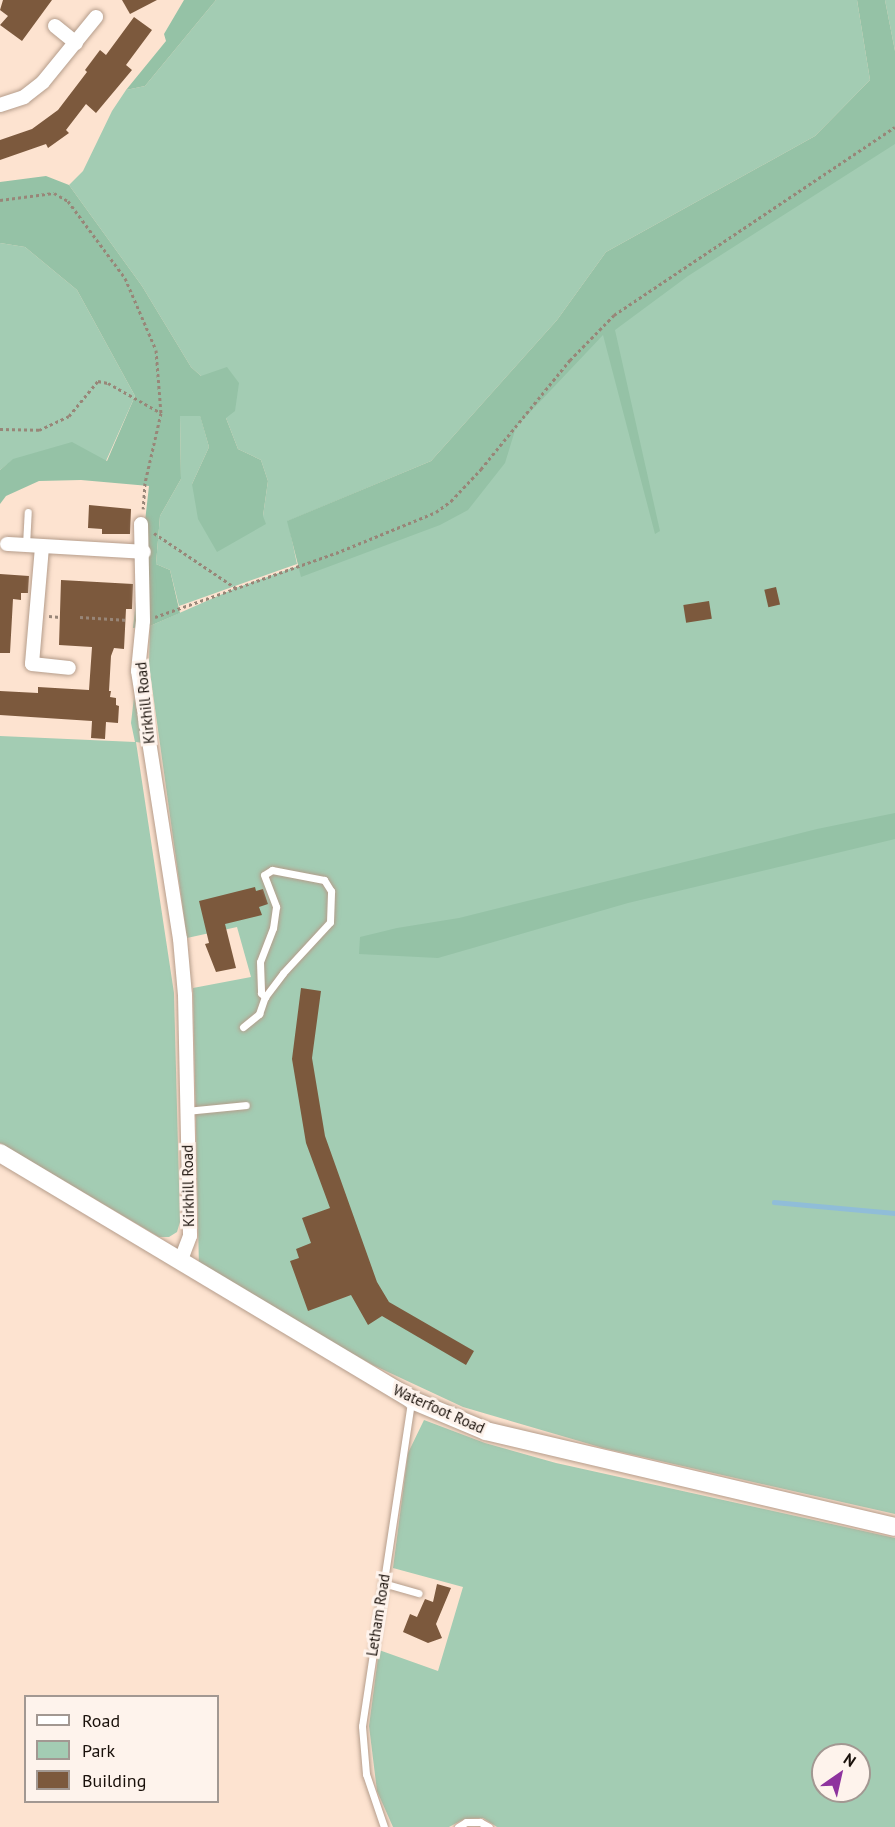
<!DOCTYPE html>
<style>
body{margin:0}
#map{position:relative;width:895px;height:1827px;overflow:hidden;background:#fde3d0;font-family:"PT Sans",sans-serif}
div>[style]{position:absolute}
.green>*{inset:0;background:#a3ccb3}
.forest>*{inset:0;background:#95c2a6}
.stream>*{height:4.5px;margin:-2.25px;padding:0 2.25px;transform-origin:2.25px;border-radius:2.25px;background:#90bdd8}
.building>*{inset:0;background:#7c593d;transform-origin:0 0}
.path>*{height:3px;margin-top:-1.5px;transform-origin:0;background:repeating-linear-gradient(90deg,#988678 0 3px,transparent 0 6px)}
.roads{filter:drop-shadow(0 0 2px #b59d8b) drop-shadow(0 0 2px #b59d8b)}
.service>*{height:7px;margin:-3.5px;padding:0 3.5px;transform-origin:3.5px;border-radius:3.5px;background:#fff}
.minor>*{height:14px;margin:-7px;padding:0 7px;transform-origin:7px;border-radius:7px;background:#fff}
.tertiary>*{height:18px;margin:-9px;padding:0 9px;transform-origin:9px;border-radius:9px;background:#fff}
span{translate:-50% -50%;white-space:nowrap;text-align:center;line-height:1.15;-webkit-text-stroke:6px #fef3ec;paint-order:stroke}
.street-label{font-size:15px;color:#19100a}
.legend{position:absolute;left:24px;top:1695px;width:195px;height:108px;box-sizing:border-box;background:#fef3ec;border:2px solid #a29892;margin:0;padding:8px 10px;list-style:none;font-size:18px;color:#19100a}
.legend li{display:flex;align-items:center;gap:12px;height:30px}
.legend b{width:30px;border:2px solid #a29892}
.north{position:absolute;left:811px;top:1743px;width:60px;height:60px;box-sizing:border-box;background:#fef3ec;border:2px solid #a29892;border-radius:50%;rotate:34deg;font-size:16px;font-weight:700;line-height:24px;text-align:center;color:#19100a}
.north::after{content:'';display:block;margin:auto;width:21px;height:27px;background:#8e339e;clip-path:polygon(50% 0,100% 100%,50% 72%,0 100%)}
</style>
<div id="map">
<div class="green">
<i style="clip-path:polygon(216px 0,857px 0,870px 80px,815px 136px,606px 252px,557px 320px,431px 461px,288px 521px,297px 564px,179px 606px,170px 570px,156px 564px,160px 516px,181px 479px,180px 416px,200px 415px,209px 447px,192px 484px,263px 516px,268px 481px,261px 460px,238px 449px,226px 418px,201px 376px,191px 367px,142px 286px,69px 185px,83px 171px,112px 111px,126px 90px,145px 86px)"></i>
<i style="clip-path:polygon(885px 0,895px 0,895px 51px)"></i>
<i style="clip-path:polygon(895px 127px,895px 1514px,603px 1448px,463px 1407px,373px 1365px,199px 1268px,193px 988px,251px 977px,237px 927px,187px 938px,149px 665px,150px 626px,236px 588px,304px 564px,543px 393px,596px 331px)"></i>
<i style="clip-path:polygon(0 243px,25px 247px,77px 290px,135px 396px,106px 461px,14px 459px,0 470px)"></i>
<i style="clip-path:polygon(134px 697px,143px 743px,136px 742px,174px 993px,180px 1222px,177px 1232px,169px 1237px,159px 1237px,0 1143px,0 736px,135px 742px,131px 723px)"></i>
<i style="clip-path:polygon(evenodd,424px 1420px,485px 1443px,556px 1463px,895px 1538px,895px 1827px,497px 1827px,483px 1818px,464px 1819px,449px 1827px,393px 1827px,377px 1791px,369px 1726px,379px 1650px,438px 1671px,463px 1587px,393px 1568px,408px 1453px,424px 1420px,823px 1755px,859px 1755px,859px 1791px,823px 1791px,823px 1755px)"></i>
</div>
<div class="forest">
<i style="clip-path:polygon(184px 0,216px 0,145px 86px,126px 90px,166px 41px,164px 34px)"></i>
<i style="clip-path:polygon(857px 0,885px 0,895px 51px,895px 144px,688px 276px,615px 330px,660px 531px,655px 534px,603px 335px,516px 427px,505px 463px,468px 510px,440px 525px,301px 577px,287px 521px,431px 461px,557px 320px,606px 252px,815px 136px,870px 80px)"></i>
<i style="clip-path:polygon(46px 176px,69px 185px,142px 286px,191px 367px,201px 376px,227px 367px,239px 383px,235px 411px,226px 418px,238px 449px,261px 460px,268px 481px,263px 516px,266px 524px,217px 552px,198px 519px,192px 484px,209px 447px,200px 416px,180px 416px,181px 479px,160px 516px,156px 564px,170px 570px,180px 613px,150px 626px,133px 628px,149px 486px,81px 480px,39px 481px,6px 496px,0 504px,0 470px,13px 459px,72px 442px,107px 461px,135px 396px,77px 290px,25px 247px,0 243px,0 182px)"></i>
<i style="clip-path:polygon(895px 813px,895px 839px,628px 903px,438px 958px,359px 954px,360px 937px,397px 928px,459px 918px,817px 829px)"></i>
</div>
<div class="stream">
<i style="left:774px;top:1202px;width:121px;rotate:5.2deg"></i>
</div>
<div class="building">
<i style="clip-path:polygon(3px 0,52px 0,22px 41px,0 25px,8px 16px,0 10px)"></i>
<i style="clip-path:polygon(122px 0,157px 0,130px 14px)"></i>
<i style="clip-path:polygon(134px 17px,152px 30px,126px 65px,132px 70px,96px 113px,86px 104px,66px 130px,69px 133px,48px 148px,46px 144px,0 160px,0 140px,32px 129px,58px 110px,87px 72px,85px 70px,100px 50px,106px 55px)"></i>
<i style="clip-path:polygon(89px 505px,131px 509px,130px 534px,102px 534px,102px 529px,88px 528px)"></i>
<i style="clip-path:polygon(0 574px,29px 576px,28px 593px,21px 593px,21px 600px,13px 599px,10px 653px,0 653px)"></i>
<i style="clip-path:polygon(61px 580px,133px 584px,132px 609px,126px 609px,124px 649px,114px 648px,111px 656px,109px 691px,111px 691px,110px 697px,116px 698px,116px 705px,119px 706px,118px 723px,106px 722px,105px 739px,91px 738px,92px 721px,0 715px,0 691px,38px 693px,38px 687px,89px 690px,92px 647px,59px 645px)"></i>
<i style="left:776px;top:587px;width:18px;height:12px;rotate:77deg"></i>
<i style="left:709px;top:601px;width:18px;height:26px;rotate:81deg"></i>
<i style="clip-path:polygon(255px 887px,256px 891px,263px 889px,268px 904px,259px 907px,262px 915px,225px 924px,236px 968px,216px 972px,205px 944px,209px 943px,199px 901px)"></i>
<i style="clip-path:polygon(301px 988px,321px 991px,312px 1058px,325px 1136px,377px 1282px,389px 1302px,474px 1351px,466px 1365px,382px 1316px,368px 1325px,351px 1295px,308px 1311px,290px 1261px,299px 1258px,296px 1249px,311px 1243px,302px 1218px,330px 1208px,306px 1143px,292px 1059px)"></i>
<i style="clip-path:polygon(437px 1584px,451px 1588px,436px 1624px,442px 1638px,428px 1643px,403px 1632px,410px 1614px,417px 1617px,425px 1599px,433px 1602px)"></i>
</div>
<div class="path">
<i style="left:0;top:200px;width:54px;rotate:-7.4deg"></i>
<i style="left:54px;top:193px;width:16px;rotate:30deg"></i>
<i style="left:68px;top:201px;width:96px;rotate:53.5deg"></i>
<i style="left:125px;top:278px;width:78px;rotate:66.7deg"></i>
<i style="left:156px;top:350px;width:63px;rotate:85.5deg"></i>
<i style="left:161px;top:413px;width:72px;rotate:102.9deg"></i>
<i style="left:145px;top:483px;width:26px;rotate:94deg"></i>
<i style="left:0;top:429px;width:39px;rotate:1deg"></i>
<i style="left:39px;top:430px;width:33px;rotate:-25deg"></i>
<i style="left:69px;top:416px;width:45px;rotate:-50.4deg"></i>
<i style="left:98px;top:381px;width:10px;rotate:11deg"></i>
<i style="left:108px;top:383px;width:61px;rotate:29.5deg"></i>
<i style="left:154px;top:533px;width:99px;rotate:33.9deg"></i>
<i style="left:49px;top:616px;width:11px;rotate:5deg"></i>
<i style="left:80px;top:617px;width:48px;rotate:3.6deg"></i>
<i style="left:155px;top:617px;width:192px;rotate:-19.5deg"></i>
<i style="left:336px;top:553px;width:108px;rotate:-22.3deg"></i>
<i style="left:436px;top:512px;width:19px;rotate:-36deg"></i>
<i style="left:451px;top:501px;width:44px;rotate:-46.8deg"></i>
<i style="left:481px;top:469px;width:141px;rotate:-50.8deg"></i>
<i style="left:570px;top:360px;width:63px;rotate:-45.6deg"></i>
<i style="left:614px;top:315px;width:338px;rotate:-33.8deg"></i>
</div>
<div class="roads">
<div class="service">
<i style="left:26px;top:545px;width:33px;rotate:-87deg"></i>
<i style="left:243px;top:1027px;width:21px;rotate:-39deg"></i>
<i style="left:259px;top:1014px;width:18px;rotate:-71deg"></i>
<i style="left:265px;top:997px;width:30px;rotate:-53deg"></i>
<i style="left:283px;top:973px;width:69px;rotate:-47.3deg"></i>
<i style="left:330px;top:922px;width:31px;rotate:-88deg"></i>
<i style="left:331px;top:891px;width:13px;rotate:-122deg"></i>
<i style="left:324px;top:880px;width:53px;rotate:-169.1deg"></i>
<i style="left:272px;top:870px;width:9px;rotate:148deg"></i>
<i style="left:264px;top:875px;width:34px;rotate:69deg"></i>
<i style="left:276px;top:907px;width:21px;rotate:98deg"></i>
<i style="left:273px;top:928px;width:36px;rotate:111deg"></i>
<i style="left:260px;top:962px;width:31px;rotate:88deg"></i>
<i style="left:261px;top:993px;width:6px;rotate:45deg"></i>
<i style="left:187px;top:1111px;width:59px;rotate:-5.8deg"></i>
<i style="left:383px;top:1583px;width:37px;rotate:16deg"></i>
<i style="left:384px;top:1827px;width:56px;rotate:-108.8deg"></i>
<i style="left:366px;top:1774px;width:48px;rotate:-94.8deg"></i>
<i style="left:362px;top:1726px;width:327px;rotate:-81.4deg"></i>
<i style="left:458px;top:1827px;width:9px;rotate:-32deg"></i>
<i style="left:466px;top:1822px;width:14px"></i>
<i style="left:480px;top:1822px;width:10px;rotate:29deg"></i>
</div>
<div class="minor">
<i style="left:55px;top:26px;width:27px;rotate:39deg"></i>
<i style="left:0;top:105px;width:25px;rotate:-18deg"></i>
<i style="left:24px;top:97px;width:24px;rotate:-38deg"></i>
<i style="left:43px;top:82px;width:84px;rotate:-50.8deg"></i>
<i style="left:141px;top:524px;width:97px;rotate:88.8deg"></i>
<i style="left:143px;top:621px;width:50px;rotate:95.7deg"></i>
<i style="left:138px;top:671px;width:271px;rotate:81.1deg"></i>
<i style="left:180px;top:939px;width:56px;rotate:84.9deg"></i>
<i style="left:185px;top:995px;width:241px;rotate:88.8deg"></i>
<i style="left:190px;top:1236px;width:28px;rotate:111deg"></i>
<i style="left:7px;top:544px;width:137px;rotate:3.3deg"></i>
<i style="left:42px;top:547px;width:117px;rotate:94.9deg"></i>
<i style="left:32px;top:664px;width:37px;rotate:6deg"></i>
</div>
<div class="tertiary">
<i style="left:0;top:1153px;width:480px;rotate:30.9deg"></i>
<i style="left:412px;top:1400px;width:80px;rotate:22.7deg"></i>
<i style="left:486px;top:1431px;width:420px;rotate:13.2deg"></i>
</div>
</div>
<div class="street-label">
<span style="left:145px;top:703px;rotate:-96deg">Kirkhill Road</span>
<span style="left:188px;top:1186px;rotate:-91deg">Kirkhill Road</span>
<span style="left:439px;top:1409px;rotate:24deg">Waterfoot Road</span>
<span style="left:378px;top:1615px;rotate:-81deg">Letham Road</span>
</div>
<ul class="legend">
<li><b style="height:8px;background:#fff"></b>Road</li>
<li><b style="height:16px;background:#a3ccb3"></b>Park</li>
<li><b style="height:16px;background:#7c593d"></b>Building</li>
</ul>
<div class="north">N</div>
</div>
